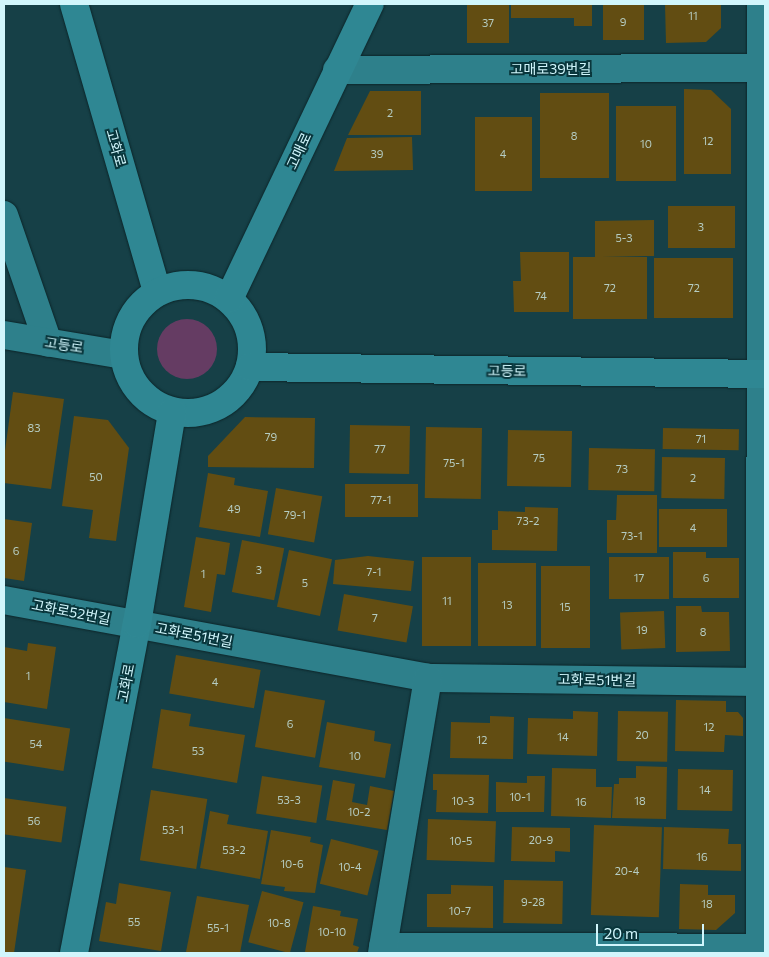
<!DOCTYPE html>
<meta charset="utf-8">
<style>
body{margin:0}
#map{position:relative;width:769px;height:957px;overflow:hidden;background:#164047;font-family:Commissioner,"Noto Sans KR",sans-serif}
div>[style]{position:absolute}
.green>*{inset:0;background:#653c63}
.round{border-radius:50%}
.building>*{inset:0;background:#624d12;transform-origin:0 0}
.roads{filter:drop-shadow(0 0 1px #0c2529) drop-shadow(0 0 1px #0c2529)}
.street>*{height:28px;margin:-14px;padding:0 14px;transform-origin:14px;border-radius:14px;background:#2e808b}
.secondary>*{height:28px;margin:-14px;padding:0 14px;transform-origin:14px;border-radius:14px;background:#2f8793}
.secondary>.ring{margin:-14px;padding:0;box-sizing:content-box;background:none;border:28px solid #2f8793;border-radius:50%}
span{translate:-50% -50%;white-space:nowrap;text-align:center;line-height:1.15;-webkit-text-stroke:4px #09363c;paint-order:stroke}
.number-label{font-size:11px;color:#b5ccc2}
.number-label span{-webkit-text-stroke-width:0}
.street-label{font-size:14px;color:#d1f6fc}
.frame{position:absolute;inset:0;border:5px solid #d1f6fc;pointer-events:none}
.scale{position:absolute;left:596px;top:924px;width:108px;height:22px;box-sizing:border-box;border:2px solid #d1f6fc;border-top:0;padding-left:6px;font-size:15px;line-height:18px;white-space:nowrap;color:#d1f6fc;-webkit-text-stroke:4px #09363c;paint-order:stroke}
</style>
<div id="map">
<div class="green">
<i class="round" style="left:157px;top:319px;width:60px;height:60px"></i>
</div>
<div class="building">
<i style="left:467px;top:4px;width:42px;height:39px"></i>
<i style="clip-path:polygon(511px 4px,592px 4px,592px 26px,574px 26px,574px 18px,511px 18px)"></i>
<i style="left:603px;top:4px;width:41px;height:36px"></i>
<i style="clip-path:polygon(665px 4px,721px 4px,721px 28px,706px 42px,666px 43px)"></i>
<i style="clip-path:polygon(684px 89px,711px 90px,731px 109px,731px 174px,684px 174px)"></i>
<i style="clip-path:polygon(370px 91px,421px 91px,421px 135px,348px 135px)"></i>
<i style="left:609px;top:93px;width:85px;height:69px;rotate:90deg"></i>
<i style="left:616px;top:106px;width:60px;height:75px"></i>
<i style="left:532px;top:117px;width:74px;height:57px;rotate:90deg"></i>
<i style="clip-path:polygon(412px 137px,413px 170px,334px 171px,347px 138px)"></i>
<i style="left:668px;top:206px;width:67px;height:42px"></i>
<i style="clip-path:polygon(654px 220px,654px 256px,602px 256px,647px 257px,647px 319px,573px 319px,573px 257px,595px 257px,595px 221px)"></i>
<i style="clip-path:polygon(520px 252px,569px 252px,569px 312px,514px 312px,513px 281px,521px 281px)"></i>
<i style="left:654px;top:258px;width:79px;height:60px"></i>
<i style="clip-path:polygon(13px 392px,64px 399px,51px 489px,4px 483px,4px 458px)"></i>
<i style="clip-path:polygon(74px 416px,108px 420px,129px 448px,116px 541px,89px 538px,93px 510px,62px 506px)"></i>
<i style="clip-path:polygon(245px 417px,315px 418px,314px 468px,208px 467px,208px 456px)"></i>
<i style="left:350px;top:425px;width:60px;height:48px;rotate:1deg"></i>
<i style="left:426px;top:427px;width:56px;height:71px;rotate:1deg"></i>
<i style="left:663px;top:428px;width:76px;height:21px;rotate:1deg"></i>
<i style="left:508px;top:430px;width:64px;height:56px;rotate:1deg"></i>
<i style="left:589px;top:448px;width:66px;height:42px;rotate:1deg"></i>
<i style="left:662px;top:457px;width:63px;height:41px;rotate:1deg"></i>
<i style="clip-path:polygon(208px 473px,235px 478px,234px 485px,268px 491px,260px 537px,199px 527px)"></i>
<i style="left:345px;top:484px;width:73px;height:33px"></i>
<i style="left:276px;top:488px;width:47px;height:47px;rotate:10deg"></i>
<i style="clip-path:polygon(617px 495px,657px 495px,657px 553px,607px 553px,607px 520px,616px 520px)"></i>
<i style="clip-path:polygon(525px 507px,558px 508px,557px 551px,492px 550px,492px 530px,498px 530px,498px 511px,525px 512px)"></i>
<i style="left:659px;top:509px;width:68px;height:38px"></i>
<i style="clip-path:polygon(4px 519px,32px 523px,24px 581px,4px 578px)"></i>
<i style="clip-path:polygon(196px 537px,230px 543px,225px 575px,217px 574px,211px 612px,184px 607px)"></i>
<i style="left:242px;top:540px;width:43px;height:53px;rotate:11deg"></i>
<i style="left:289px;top:550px;width:44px;height:58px;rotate:12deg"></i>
<i style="clip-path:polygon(673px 552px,706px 552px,706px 558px,739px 558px,739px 598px,673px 598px)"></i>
<i style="clip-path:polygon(368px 556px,414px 561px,411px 591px,333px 584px,335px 560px)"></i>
<i style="left:422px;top:557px;width:49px;height:89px"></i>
<i style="left:669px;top:557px;width:42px;height:60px;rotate:90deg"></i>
<i style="left:478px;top:563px;width:58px;height:83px"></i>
<i style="left:541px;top:566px;width:49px;height:82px"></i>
<i style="left:344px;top:594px;width:70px;height:37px;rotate:10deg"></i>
<i style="clip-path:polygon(676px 606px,701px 606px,702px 612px,729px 612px,730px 651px,676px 652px)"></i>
<i style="left:664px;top:611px;width:37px;height:44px;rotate:88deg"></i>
<i style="clip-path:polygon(28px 643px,56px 647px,47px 709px,4px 702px,4px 647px,27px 651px)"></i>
<i style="left:176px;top:655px;width:86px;height:39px;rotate:10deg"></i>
<i style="left:265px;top:690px;width:61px;height:58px;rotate:10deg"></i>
<i style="clip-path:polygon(676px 700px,726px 701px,726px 712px,738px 712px,743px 718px,743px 736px,725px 735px,724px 752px,675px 751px)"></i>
<i style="clip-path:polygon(161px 709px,191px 714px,189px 726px,245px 735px,237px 783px,152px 768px)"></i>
<i style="clip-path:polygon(573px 711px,598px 712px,597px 756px,527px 754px,528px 718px,573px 719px)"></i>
<i style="left:618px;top:711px;width:50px;height:50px;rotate:1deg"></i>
<i style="clip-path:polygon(490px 716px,514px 717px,513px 759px,450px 758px,451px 722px,490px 723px)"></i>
<i style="left:4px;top:718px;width:67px;height:43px;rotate:9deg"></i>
<i style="clip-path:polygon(327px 722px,375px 731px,374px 741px,391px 744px,385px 778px,319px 767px)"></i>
<i style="clip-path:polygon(636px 766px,667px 767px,666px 819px,612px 818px,614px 784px,619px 784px,619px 778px,636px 778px)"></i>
<i style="clip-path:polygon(552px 768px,596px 769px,596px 787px,612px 787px,611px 818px,551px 816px)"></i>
<i style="left:678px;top:769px;width:55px;height:41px;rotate:1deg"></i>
<i style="clip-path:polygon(433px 774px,489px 775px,488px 813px,436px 812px,437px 790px,433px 790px)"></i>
<i style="left:262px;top:776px;width:61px;height:38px;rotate:9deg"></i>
<i style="clip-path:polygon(527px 776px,545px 776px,544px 812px,496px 812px,496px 782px,527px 783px)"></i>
<i style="clip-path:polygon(333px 780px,355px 784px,352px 802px,367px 805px,370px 786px,394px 791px,387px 830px,326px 820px)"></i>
<i style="left:151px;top:790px;width:57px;height:71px;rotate:9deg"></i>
<i style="left:4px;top:798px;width:63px;height:36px;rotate:8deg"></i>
<i style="clip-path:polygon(210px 811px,229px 815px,227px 824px,268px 831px,260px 879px,200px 868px)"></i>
<i style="left:428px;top:819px;width:68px;height:41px;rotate:2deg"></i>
<i style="left:594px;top:825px;width:68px;height:90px;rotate:2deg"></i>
<i style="clip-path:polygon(512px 827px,570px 828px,570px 852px,555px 851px,555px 862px,511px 861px)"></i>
<i style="clip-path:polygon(664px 827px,729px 829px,728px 844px,741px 844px,741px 871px,663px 869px)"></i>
<i style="clip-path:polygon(271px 830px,311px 837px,310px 842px,323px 845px,315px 893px,284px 891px,285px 887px,261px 884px)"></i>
<i style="left:331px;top:839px;width:49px;height:46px;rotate:14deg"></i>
<i style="clip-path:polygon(4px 867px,26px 870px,14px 953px,4px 953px)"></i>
<i style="left:504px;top:880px;width:59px;height:43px;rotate:1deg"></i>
<i style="clip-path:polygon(119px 883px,171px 892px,161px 951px,99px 941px,106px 902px,116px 904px)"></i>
<i style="clip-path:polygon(680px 884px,708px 885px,708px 895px,735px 895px,735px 913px,716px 930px,679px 929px)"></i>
<i style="clip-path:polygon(451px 885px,493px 886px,493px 928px,427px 927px,427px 894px,451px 894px)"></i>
<i style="left:262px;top:891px;width:43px;height:53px;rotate:15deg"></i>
<i style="clip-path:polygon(197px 896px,249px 905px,240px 953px,186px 952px)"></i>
<i style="clip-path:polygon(313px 906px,341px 911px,340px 916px,358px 919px,353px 945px,359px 947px,357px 953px,305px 952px)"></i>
</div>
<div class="roads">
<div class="street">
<i style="left:337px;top:70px;width:428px;rotate:-0.3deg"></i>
<i style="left:4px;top:215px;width:135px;rotate:71deg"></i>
<i style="left:4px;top:335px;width:121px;rotate:9.5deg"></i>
<i style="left:4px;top:600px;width:431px;rotate:10.4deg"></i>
<i style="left:428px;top:678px;width:337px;rotate:0.7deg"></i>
<i style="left:383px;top:947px;width:382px;rotate:0.1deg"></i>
<i style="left:382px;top:953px;width:279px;rotate:-80.5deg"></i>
<i style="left:760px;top:953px;width:949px;rotate:-89.94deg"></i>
</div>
<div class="secondary">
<i style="left:74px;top:4px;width:300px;rotate:73.9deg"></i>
<i class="ring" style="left:124px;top:285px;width:100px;height:100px"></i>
<i style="left:229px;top:299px;width:327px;rotate:-64.5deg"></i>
<i style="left:250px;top:367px;width:515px;rotate:0.78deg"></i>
<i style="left:74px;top:953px;width:335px;rotate:-79.2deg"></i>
<i style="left:137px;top:624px;width:215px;rotate:-80.6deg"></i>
</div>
</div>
<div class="number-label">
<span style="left:693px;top:16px">11</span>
<span style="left:623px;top:22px">9</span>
<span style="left:488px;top:23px">37</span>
<span style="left:390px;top:113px">2</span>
<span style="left:574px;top:136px">8</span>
<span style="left:708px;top:141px">12</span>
<span style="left:646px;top:144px">10</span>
<span style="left:377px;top:154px">39</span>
<span style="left:503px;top:154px">4</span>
<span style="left:701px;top:227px">3</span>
<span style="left:624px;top:238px">5-3</span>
<span style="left:610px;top:288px">72</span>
<span style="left:694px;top:288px">72</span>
<span style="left:541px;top:296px">74</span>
<span style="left:34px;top:428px">83</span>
<span style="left:271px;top:437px">79</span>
<span style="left:701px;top:439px">71</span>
<span style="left:380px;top:449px">77</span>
<span style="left:539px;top:458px">75</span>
<span style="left:454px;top:463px">75-1</span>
<span style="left:622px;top:469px">73</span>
<span style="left:96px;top:477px">50</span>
<span style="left:693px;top:478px">2</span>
<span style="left:381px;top:500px">77-1</span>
<span style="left:234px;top:509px">49</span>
<span style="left:295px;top:515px">79-1</span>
<span style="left:528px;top:521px">73-2</span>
<span style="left:693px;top:528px">4</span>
<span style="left:632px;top:536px">73-1</span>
<span style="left:16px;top:551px">6</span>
<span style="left:259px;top:570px">3</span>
<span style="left:374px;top:572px">7-1</span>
<span style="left:203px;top:574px">1</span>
<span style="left:639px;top:578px">17</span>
<span style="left:706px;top:578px">6</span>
<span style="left:305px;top:583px">5</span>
<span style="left:447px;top:601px">11</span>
<span style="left:507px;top:605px">13</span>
<span style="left:565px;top:607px">15</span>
<span style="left:375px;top:618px">7</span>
<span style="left:642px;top:630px">19</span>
<span style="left:703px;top:632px">8</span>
<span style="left:28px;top:676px">1</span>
<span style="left:215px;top:682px">4</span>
<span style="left:290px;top:724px">6</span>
<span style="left:709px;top:727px">12</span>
<span style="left:642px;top:735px">20</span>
<span style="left:563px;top:737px">14</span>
<span style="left:482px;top:740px">12</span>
<span style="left:36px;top:744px">54</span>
<span style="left:198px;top:751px">53</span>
<span style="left:355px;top:756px">10</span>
<span style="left:705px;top:790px">14</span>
<span style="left:520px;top:797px">10-1</span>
<span style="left:289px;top:800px">53-3</span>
<span style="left:463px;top:801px">10-3</span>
<span style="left:640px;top:801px">18</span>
<span style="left:581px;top:802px">16</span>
<span style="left:359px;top:812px">10-2</span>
<span style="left:34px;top:821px">56</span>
<span style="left:173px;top:830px">53-1</span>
<span style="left:541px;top:840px">20-9</span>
<span style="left:461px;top:841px">10-5</span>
<span style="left:234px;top:850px">53-2</span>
<span style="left:702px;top:857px">16</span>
<span style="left:292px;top:864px">10-6</span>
<span style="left:350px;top:867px">10-4</span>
<span style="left:627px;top:871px">20-4</span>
<span style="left:533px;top:902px">9-28</span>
<span style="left:707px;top:904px">18</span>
<span style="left:460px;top:911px">10-7</span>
<span style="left:134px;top:922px">55</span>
<span style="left:279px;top:923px">10-8</span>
<span style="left:218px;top:928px">55-1</span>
<span style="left:332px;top:932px">10-10</span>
</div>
<div class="street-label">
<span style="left:551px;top:69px">고매로39번길</span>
<span style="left:116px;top:148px;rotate:74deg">고화로</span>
<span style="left:299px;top:151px;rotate:-65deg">고매로</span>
<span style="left:64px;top:345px;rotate:9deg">고등로</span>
<span style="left:507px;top:371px;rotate:1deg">고등로</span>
<span style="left:71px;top:612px;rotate:11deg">고화로52번길</span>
<span style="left:194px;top:635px;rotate:11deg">고화로51번길</span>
<span style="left:597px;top:680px;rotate:1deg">고화로51번길</span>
<span style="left:126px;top:683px;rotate:-79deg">고화로</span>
</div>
<div class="frame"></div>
<div class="scale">20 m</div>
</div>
